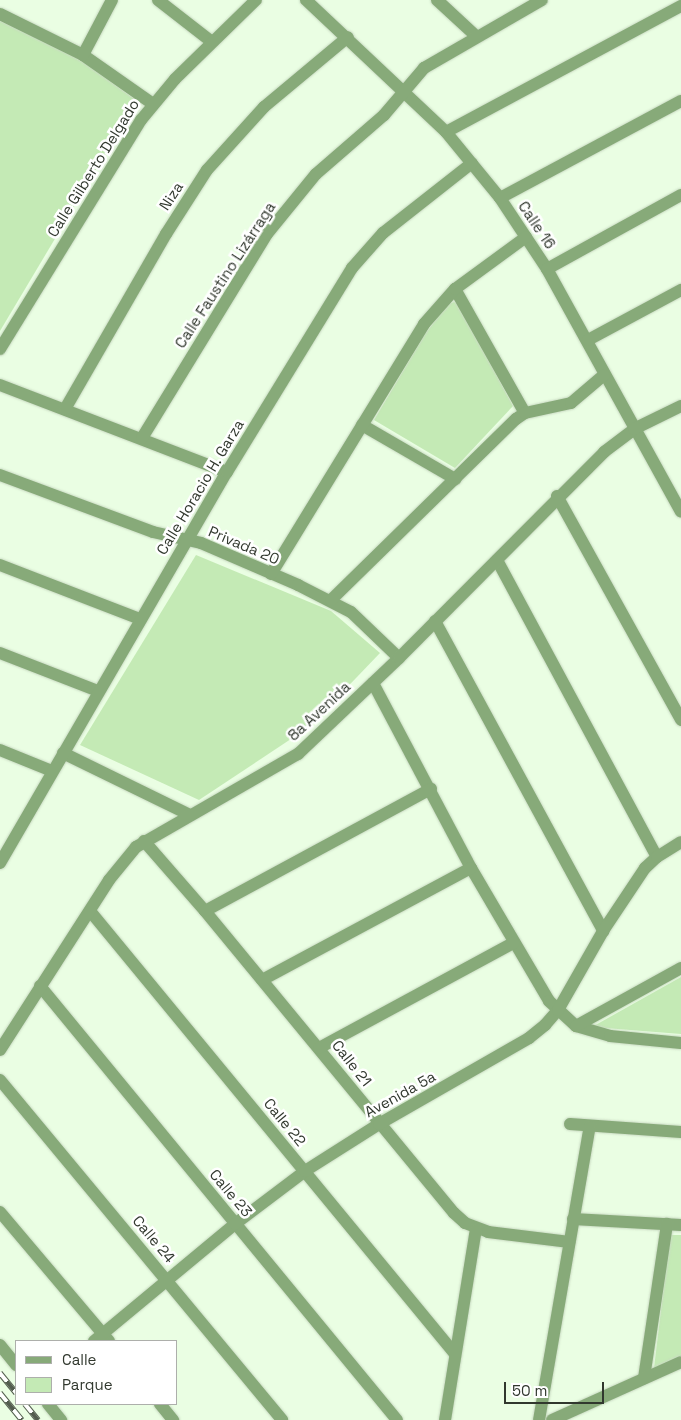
<!DOCTYPE html>
<meta charset="utf-8">
<style>
body{margin:0}
#map{position:relative;width:681px;height:1420px;overflow:hidden;background:#eafee3;font-family:"Space Grotesk",sans-serif}
div>[style]{position:absolute}
.green>*{inset:0;background:#c4eab5}
.roads{filter:drop-shadow(0 0 1px #c9dac2) drop-shadow(0 0 1px #c9dac2)}
.minor>*{height:12px;margin:-6px;padding:0 6px;transform-origin:6px;border-radius:6px;background:#87aa79}
.rail>*{height:5.5px;margin-top:-2.75px;transform-origin:0;background:repeating-linear-gradient(90deg,#fff 0 11px,#535d4f 0 22px);box-sizing:border-box;border-block:1px solid #535d4f}
span{translate:-50% -50%;white-space:nowrap;text-align:center;line-height:1.15;-webkit-text-stroke:5px #fff;paint-order:stroke}
.street-label{font-size:15px;color:#31382e}
.legend{position:absolute;left:15px;top:1340px;width:162px;height:65px;box-sizing:border-box;background:#fff;border:1px solid #adafab;margin:0;padding:6px 9px;list-style:none;font-size:15px;color:#31382e}
.legend li{display:flex;align-items:center;gap:10px;height:25px}
.legend b{width:25px;border:1px solid #adafab}
.scale{position:absolute;left:504px;top:1382px;width:100px;height:22px;box-sizing:border-box;border:2px solid #31382e;border-top:0;padding-left:6px;font-size:15px;line-height:18px;white-space:nowrap;color:#31382e;-webkit-text-stroke:4px #fff;paint-order:stroke}
</style>
<div id="map">
<div class="green">
<i style="clip-path:polygon(0 21px,79px 59px,137px 101px,0 331px)"></i>
<i style="clip-path:polygon(454px 302px,459px 305px,513px 406px,455px 468px,374px 420px,425px 334px,448px 304px)"></i>
<i style="clip-path:polygon(196px 555px,331px 611px,380px 653px,309px 727px,199px 800px,80px 745px)"></i>
<i style="clip-path:polygon(681px 977px,681px 1034px,592px 1027px)"></i>
<i style="clip-path:polygon(670px 1235px,681px 1235px,681px 1356px,654px 1368px)"></i>
</div>
<div class="roads">
<div class="minor">
<i style="left:158px;top:0;width:68px;rotate:37.9deg"></i>
<i style="left:306px;top:0;width:192px;rotate:43.3deg"></i>
<i style="left:446px;top:132px;width:85px;rotate:50.7deg"></i>
<i style="left:500px;top:198px;width:85px;rotate:56.5deg"></i>
<i style="left:547px;top:269px;width:277px;rotate:61.1deg"></i>
<i style="left:437px;top:0;width:54px;rotate:42.8deg"></i>
<i style="left:0;top:14px;width:93px;rotate:26.3deg"></i>
<i style="left:83px;top:55px;width:85px;rotate:35deg"></i>
<i style="left:83px;top:55px;width:62px;rotate:-62.2deg"></i>
<i style="left:446px;top:132px;width:267px;rotate:-28.2deg"></i>
<i style="left:500px;top:198px;width:205px;rotate:-28.2deg"></i>
<i style="left:547px;top:269px;width:153px;rotate:-28.9deg"></i>
<i style="left:455px;top:289px;width:142px;rotate:60.6deg"></i>
<i style="left:588px;top:340px;width:106px;rotate:-28.3deg"></i>
<i style="left:0;top:349px;width:269px;rotate:-58.4deg"></i>
<i style="left:141px;top:120px;width:53px;rotate:-50.3deg"></i>
<i style="left:175px;top:79px;width:113px;rotate:-44.3deg"></i>
<i style="left:0;top:385px;width:243px;rotate:21deg"></i>
<i style="left:65px;top:409px;width:202px;rotate:-60deg"></i>
<i style="left:166px;top:234px;width:76px;rotate:-57.4deg"></i>
<i style="left:207px;top:170px;width:85px;rotate:-47.9deg"></i>
<i style="left:264px;top:107px;width:109px;rotate:-39.8deg"></i>
<i style="left:362px;top:425px;width:108px;rotate:30.1deg"></i>
<i style="left:142px;top:438px;width:239px;rotate:-58.5deg"></i>
<i style="left:267px;top:234px;width:77px;rotate:-50.8deg"></i>
<i style="left:316px;top:174px;width:90px;rotate:-40.9deg"></i>
<i style="left:384px;top:115px;width:62px;rotate:-49.6deg"></i>
<i style="left:424px;top:68px;width:136px;rotate:-30deg"></i>
<i style="left:0;top:475px;width:163px;rotate:20.4deg"></i>
<i style="left:153px;top:532px;width:49px;rotate:12.9deg"></i>
<i style="left:201px;top:543px;width:106px;rotate:23.4deg"></i>
<i style="left:298px;top:585px;width:59px;rotate:27deg"></i>
<i style="left:351px;top:612px;width:66px;rotate:43.8deg"></i>
<i style="left:557px;top:496px;width:256px;rotate:61deg"></i>
<i style="left:497px;top:560px;width:337px;rotate:61.7deg"></i>
<i style="left:0;top:565px;width:150px;rotate:21.1deg"></i>
<i style="left:271px;top:574px;width:293px;rotate:-58.5deg"></i>
<i style="left:424px;top:324px;width:47px;rotate:-48.5deg"></i>
<i style="left:455px;top:289px;width:88px;rotate:-36.2deg"></i>
<i style="left:331px;top:600px;width:259px;rotate:-44.4deg"></i>
<i style="left:516px;top:419px;width:11px;rotate:-34deg"></i>
<i style="left:525px;top:413px;width:47px;rotate:-12.3deg"></i>
<i style="left:571px;top:403px;width:43px;rotate:-40.3deg"></i>
<i style="left:435px;top:621px;width:353px;rotate:61.5deg"></i>
<i style="left:0;top:653px;width:105px;rotate:21.2deg"></i>
<i style="left:373px;top:683px;width:209px;rotate:62.1deg"></i>
<i style="left:471px;top:868px;width:154px;rotate:59.6deg"></i>
<i style="left:549px;top:1001px;width:37px;rotate:43deg"></i>
<i style="left:576px;top:1026px;width:35px;rotate:16deg"></i>
<i style="left:610px;top:1036px;width:71px;rotate:5.6deg"></i>
<i style="left:0;top:750px;width:56px;rotate:22deg"></i>
<i style="left:63px;top:753px;width:141px;rotate:26deg"></i>
<i style="left:144px;top:841px;width:93px;rotate:48.9deg"></i>
<i style="left:205px;top:911px;width:391px;rotate:50.5deg"></i>
<i style="left:454px;top:1213px;width:15px;rotate:42deg"></i>
<i style="left:465px;top:1223px;width:25px;rotate:21deg"></i>
<i style="left:488px;top:1232px;width:82px;rotate:7deg"></i>
<i style="left:0;top:863px;width:452px;rotate:-59.9deg"></i>
<i style="left:227px;top:472px;width:239px;rotate:-58.5deg"></i>
<i style="left:352px;top:268px;width:47px;rotate:-48.5deg"></i>
<i style="left:383px;top:233px;width:113px;rotate:-38.2deg"></i>
<i style="left:90px;top:911px;width:574px;rotate:50.51deg"></i>
<i style="left:205px;top:911px;width:257px;rotate:-28.4deg"></i>
<i style="left:262px;top:980px;width:237px;rotate:-28.2deg"></i>
<i style="left:40px;top:986px;width:562px;rotate:50.56deg"></i>
<i style="left:576px;top:1026px;width:120px;rotate:-28.9deg"></i>
<i style="left:319px;top:1048px;width:221px;rotate:-28.4deg"></i>
<i style="left:0;top:1050px;width:202px;rotate:-57.3deg"></i>
<i style="left:109px;top:880px;width:43px;rotate:-50.7deg"></i>
<i style="left:136px;top:847px;width:187px;rotate:-29.9deg"></i>
<i style="left:298px;top:754px;width:139px;rotate:-43.5deg"></i>
<i style="left:399px;top:658px;width:291px;rotate:-45.1deg"></i>
<i style="left:604px;top:452px;width:38px;rotate:-37deg"></i>
<i style="left:634px;top:429px;width:52px;rotate:-26.1deg"></i>
<i style="left:0;top:1080px;width:442px;rotate:50.3deg"></i>
<i style="left:570px;top:1124px;width:111px;rotate:4.1deg"></i>
<i style="left:0;top:1212px;width:169px;rotate:49.8deg"></i>
<i style="left:573px;top:1219px;width:108px;rotate:3.2deg"></i>
<i style="left:94px;top:1341px;width:183px;rotate:-39.7deg"></i>
<i style="left:235px;top:1224px;width:88px;rotate:-37.1deg"></i>
<i style="left:305px;top:1171px;width:88px;rotate:-32.4deg"></i>
<i style="left:379px;top:1124px;width:173px;rotate:-29.8deg"></i>
<i style="left:529px;top:1038px;width:21px;rotate:-39deg"></i>
<i style="left:545px;top:1025px;width:20px;rotate:-49deg"></i>
<i style="left:558px;top:1010px;width:91px;rotate:-60.3deg"></i>
<i style="left:603px;top:931px;width:76px;rotate:-56.3deg"></i>
<i style="left:645px;top:868px;width:16px;rotate:-43deg"></i>
<i style="left:657px;top:857px;width:28px;rotate:-32deg"></i>
<i style="left:0;top:1345px;width:26px;rotate:51deg"></i>
<i style="left:644px;top:1378px;width:156px;rotate:-81.5deg"></i>
<i style="left:48px;top:1404px;width:21px;rotate:51deg"></i>
<i style="left:160px;top:1404px;width:21px;rotate:51deg"></i>
<i style="left:445px;top:1420px;width:193px;rotate:-80.8deg"></i>
<i style="left:539px;top:1420px;width:298px;rotate:-80.2deg"></i>
<i style="left:552px;top:1420px;width:141px;rotate:-24.2deg"></i>
</div>
</div>
<div class="rail">
<i style="left:0;top:1373px;width:26px;rotate:51deg"></i>
<i style="left:0;top:1393px;width:35px;rotate:51deg"></i>
<i style="left:25px;top:1404px;width:21px;rotate:51deg"></i>
</div>
<div class="street-label">
<span style="left:93px;top:168px;rotate:-58deg">Calle Gilberto Delgado</span>
<span style="left:171px;top:196px;rotate:-57deg">Niza</span>
<span style="left:537px;top:225px;rotate:56deg">Calle 16</span>
<span style="left:225px;top:275px;rotate:-57deg">Calle Faustino Lizárraga</span>
<span style="left:200px;top:487px;rotate:-59deg">Calle Horacio H. Garza</span>
<span style="left:244px;top:545px;rotate:23deg">Privada 20</span>
<span style="left:319px;top:711px;rotate:-43deg">8a Avenida</span>
<span style="left:352px;top:1063px;rotate:52deg">Calle 21</span>
<span style="left:400px;top:1094px;rotate:-29deg">Avenida 5a</span>
<span style="left:285px;top:1122px;rotate:51deg">Calle 22</span>
<span style="left:231px;top:1193px;rotate:50deg">Calle 23</span>
<span style="left:154px;top:1239px;rotate:50deg">Calle 24</span>
</div>
<ul class="legend">
<li><b style="height:6px;background:#87aa79"></b>Calle</li>
<li><b style="height:14px;background:#c4eab5"></b>Parque</li>
</ul>
<div class="scale">50 m</div>
</div>
